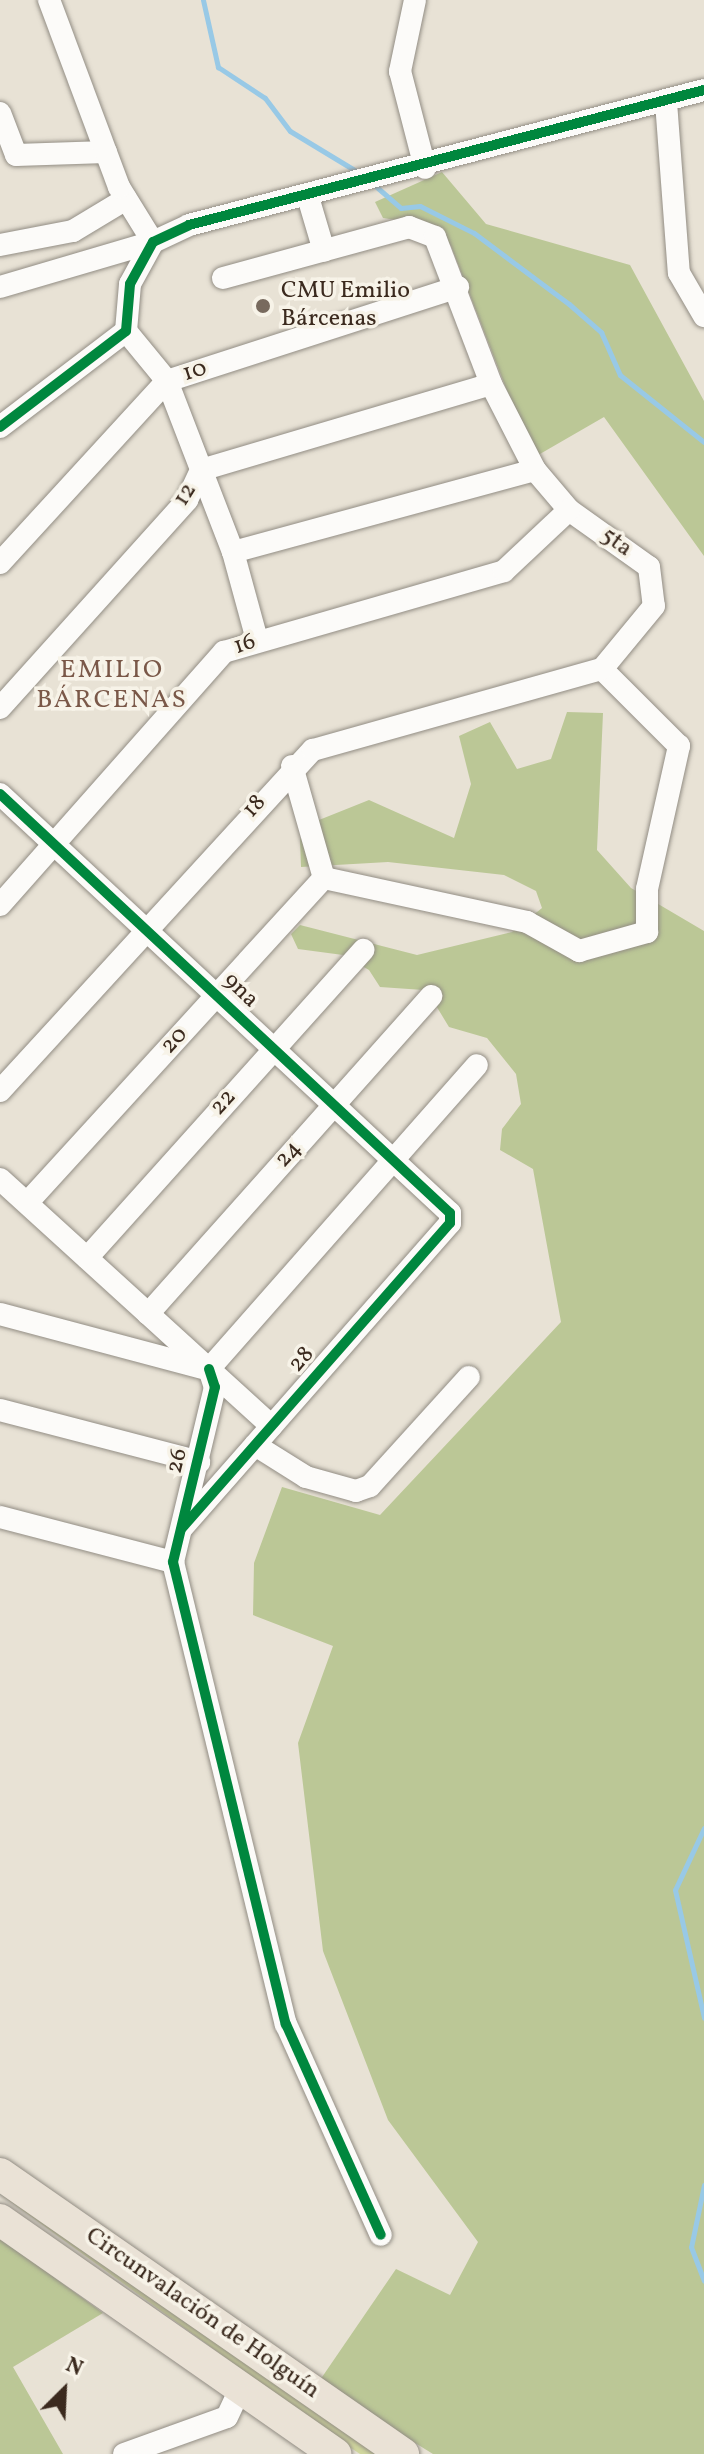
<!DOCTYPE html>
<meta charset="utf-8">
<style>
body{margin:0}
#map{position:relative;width:704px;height:2454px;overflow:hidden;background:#e8e2d5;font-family:Vollkorn,serif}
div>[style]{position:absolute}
.green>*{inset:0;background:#d1d79e}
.forest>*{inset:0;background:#bbc796}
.stream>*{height:5px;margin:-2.5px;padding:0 2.5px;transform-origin:2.5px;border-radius:2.5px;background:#98c9e6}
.roads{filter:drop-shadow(0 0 2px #928d84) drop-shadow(0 0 2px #928d84)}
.minor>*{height:22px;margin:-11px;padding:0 11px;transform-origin:11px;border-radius:11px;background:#fcfbf9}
.highway>*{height:32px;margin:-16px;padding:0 16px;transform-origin:16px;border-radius:16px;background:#eae2d6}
.cycleway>*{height:10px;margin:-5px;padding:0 5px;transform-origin:5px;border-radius:5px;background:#00873e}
.dots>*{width:22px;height:22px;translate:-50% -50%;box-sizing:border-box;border:4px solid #f7f3e8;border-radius:50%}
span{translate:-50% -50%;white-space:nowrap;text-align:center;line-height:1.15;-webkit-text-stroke:7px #f7f3e8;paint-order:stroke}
.poi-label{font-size:24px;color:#3b2a1e}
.left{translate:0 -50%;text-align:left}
.street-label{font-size:24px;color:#3b2a1e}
.neighbourhood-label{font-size:26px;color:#7a5848;letter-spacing:2px}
.north{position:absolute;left:24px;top:2350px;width:80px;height:80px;-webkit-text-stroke:6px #f7f3e8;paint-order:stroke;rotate:24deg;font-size:22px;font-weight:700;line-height:32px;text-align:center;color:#3b2a1e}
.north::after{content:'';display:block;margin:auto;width:28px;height:36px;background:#3b2a1e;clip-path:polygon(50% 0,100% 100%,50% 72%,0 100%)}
</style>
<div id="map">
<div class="green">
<i style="clip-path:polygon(0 2194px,109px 2266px,377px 2454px,360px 2454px,342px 2442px)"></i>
</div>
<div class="forest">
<i style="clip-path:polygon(442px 172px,486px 224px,630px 265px,704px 401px,704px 556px,604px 417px,533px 458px,451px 246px,423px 224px,383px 218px,375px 202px)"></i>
<i style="clip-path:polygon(567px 712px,603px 713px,597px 850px,631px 888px,704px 931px,704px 2454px,433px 2454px,318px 2383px,396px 2269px,450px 2295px,478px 2242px,388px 2120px,323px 1951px,298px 1743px,333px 1646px,253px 1615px,254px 1563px,282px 1487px,380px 1515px,561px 1322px,533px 1169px,500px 1150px,502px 1129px,521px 1104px,516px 1074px,487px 1038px,449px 1027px,435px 1004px,438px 991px,380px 987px,369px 970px,343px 955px,298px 949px,291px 934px,300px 925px,417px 955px,512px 932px,542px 908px,536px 891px,504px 875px,388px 862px,301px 867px,300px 839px,319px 820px,369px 800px,454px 838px,471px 784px,459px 736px,490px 722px,517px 769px,551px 759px)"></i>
<i style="clip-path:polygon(0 2238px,103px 2313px,13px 2367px,63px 2454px,0 2454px)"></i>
</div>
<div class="stream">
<i style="left:203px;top:0;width:69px;rotate:77.4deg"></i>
<i style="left:218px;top:67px;width:56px;rotate:33.4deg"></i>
<i style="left:265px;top:98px;width:41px;rotate:52.9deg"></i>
<i style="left:290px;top:131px;width:83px;rotate:31.2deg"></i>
<i style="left:372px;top:183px;width:38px;rotate:41deg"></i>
<i style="left:401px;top:208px;width:19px;rotate:-6deg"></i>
<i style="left:420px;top:206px;width:60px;rotate:26.6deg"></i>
<i style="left:474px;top:233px;width:119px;rotate:36.8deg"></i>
<i style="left:569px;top:304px;width:43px;rotate:41.2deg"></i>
<i style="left:601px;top:332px;width:47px;rotate:66.2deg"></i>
<i style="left:620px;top:375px;width:107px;rotate:38.6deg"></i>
<i style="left:704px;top:1828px;width:68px;rotate:115.1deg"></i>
<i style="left:675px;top:1890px;width:131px;rotate:77.2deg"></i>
<i style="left:704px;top:2185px;width:63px;rotate:101.8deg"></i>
<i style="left:691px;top:2247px;width:36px;rotate:69deg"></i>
</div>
<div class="roads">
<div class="minor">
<i style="left:415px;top:0;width:73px;rotate:101.9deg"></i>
<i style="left:400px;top:71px;width:100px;rotate:75.5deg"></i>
<i style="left:666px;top:102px;width:171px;rotate:85.7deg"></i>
<i style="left:679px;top:273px;width:50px;rotate:59.8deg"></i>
<i style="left:0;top:113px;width:45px;rotate:69.1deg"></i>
<i style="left:16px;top:155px;width:90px;rotate:-1.9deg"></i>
<i style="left:308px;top:197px;width:56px;rotate:73.5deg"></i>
<i style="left:0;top:245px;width:74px;rotate:-10.9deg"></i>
<i style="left:73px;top:231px;width:62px;rotate:-31.1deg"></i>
<i style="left:223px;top:278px;width:193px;rotate:-15.3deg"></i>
<i style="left:409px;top:227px;width:28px;rotate:21deg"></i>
<i style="left:435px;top:237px;width:157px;rotate:69.1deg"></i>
<i style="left:491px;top:384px;width:97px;rotate:62.9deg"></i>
<i style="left:535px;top:470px;width:52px;rotate:49.6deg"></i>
<i style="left:569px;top:510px;width:98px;rotate:35.5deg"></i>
<i style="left:649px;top:567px;width:39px;rotate:83deg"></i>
<i style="left:654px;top:606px;width:82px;rotate:129.5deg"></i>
<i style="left:0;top:287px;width:159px;rotate:-16.4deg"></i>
<i style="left:153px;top:242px;width:65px;rotate:-121.7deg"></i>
<i style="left:119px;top:187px;width:200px;rotate:-110.5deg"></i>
<i style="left:126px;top:331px;width:65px;rotate:50.6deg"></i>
<i style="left:167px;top:381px;width:183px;rotate:68.9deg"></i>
<i style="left:233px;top:552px;width:91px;rotate:74.7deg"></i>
<i style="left:0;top:427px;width:158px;rotate:-37.3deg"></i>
<i style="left:126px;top:331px;width:47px;rotate:-85.1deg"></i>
<i style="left:130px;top:284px;width:48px;rotate:-61.3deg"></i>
<i style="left:153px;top:242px;width:40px;rotate:-25deg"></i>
<i style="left:189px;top:225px;width:532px;rotate:-14.69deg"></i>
<i style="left:233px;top:552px;width:313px;rotate:-15.2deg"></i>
<i style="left:0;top:563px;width:247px;rotate:-47.5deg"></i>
<i style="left:167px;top:381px;width:306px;rotate:-17.9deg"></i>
<i style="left:0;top:708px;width:280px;rotate:-48deg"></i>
<i style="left:187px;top:500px;width:33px;rotate:-65deg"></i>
<i style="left:201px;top:470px;width:302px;rotate:-16.5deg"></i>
<i style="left:292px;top:766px;width:116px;rotate:74.1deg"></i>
<i style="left:0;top:794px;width:615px;rotate:42.96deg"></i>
<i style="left:450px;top:1213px;width:10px;rotate:90deg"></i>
<i style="left:450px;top:1223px;width:406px;rotate:131.3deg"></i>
<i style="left:324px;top:878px;width:208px;rotate:12.2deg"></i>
<i style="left:527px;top:922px;width:60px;rotate:29.1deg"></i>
<i style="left:579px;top:951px;width:71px;rotate:-15.6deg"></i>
<i style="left:647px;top:932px;width:43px;rotate:-90deg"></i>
<i style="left:647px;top:889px;width:147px;rotate:-77.4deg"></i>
<i style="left:679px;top:746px;width:109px;rotate:-135deg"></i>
<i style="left:0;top:905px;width:338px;rotate:-48.5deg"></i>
<i style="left:224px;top:652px;width:291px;rotate:-16.1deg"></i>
<i style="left:504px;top:571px;width:89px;rotate:-43.2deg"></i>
<i style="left:0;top:1091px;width:463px;rotate:-47.5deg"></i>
<i style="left:313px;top:750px;width:300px;rotate:-15.7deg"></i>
<i style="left:0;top:1179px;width:367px;rotate:42.3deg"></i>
<i style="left:27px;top:1203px;width:440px;rotate:-47.6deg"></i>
<i style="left:87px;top:1258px;width:414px;rotate:-48.1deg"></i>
<i style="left:0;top:1314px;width:210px;rotate:14.9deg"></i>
<i style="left:148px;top:1314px;width:426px;rotate:-48.3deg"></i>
<i style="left:209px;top:1369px;width:19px;rotate:72deg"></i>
<i style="left:215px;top:1387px;width:180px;rotate:103.5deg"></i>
<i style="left:173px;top:1562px;width:476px;rotate:76.3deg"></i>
<i style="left:286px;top:2024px;width:231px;rotate:65.8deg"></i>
<i style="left:209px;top:1369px;width:405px;rotate:-48.6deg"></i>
<i style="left:0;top:1410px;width:206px;rotate:14.6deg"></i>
<i style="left:255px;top:1445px;width:60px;rotate:32.1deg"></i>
<i style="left:306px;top:1477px;width:52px;rotate:15.6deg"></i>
<i style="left:356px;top:1491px;width:15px;rotate:-20deg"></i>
<i style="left:370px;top:1486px;width:147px;rotate:-47.8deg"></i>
<i style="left:0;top:1517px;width:179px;rotate:14.6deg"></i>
<i style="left:124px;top:2454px;width:109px;rotate:-19.8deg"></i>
<i style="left:227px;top:2417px;width:31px;rotate:-65deg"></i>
</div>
<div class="highway">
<i style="left:0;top:2174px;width:491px;rotate:34.8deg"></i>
<i style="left:0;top:2220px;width:409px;rotate:34.9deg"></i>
</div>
</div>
<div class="cycleway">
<i style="left:0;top:427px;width:158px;rotate:-37.3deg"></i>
<i style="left:126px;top:331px;width:47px;rotate:-85.1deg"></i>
<i style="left:130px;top:284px;width:48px;rotate:-61.3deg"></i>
<i style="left:153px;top:242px;width:40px;rotate:-25deg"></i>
<i style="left:189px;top:225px;width:532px;rotate:-14.69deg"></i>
<i style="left:0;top:794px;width:615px;rotate:42.96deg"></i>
<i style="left:450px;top:1213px;width:10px;rotate:90deg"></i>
<i style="left:450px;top:1223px;width:406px;rotate:131.3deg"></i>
<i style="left:209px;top:1369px;width:19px;rotate:72deg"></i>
<i style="left:215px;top:1387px;width:180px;rotate:103.5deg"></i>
<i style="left:173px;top:1562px;width:476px;rotate:76.3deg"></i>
<i style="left:286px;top:2024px;width:231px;rotate:65.8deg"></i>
</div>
<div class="dots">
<i style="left:263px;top:306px;background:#786a5e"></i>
</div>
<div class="poi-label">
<span class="left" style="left:281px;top:306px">CMU Emilio<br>Bárcenas</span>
</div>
<div class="street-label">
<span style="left:195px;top:372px;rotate:-18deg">10</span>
<span style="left:186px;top:495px;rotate:-58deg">12</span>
<span style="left:616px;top:543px;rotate:36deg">5ta</span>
<span style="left:245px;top:645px;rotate:-19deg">16</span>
<span style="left:255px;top:807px;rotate:-48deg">18</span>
<span style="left:240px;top:991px;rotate:44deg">9na</span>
<span style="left:175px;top:1041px;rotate:-48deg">20</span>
<span style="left:224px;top:1103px;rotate:-48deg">22</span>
<span style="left:289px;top:1155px;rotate:-48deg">24</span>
<span style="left:302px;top:1360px;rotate:-49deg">28</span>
<span style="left:178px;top:1461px;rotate:-76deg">26</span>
<span style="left:202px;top:2314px;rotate:35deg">Circunvalación de Holguín</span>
</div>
<div class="neighbourhood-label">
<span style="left:112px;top:686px">EMILIO<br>BÁRCENAS</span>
</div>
<div class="north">N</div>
</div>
